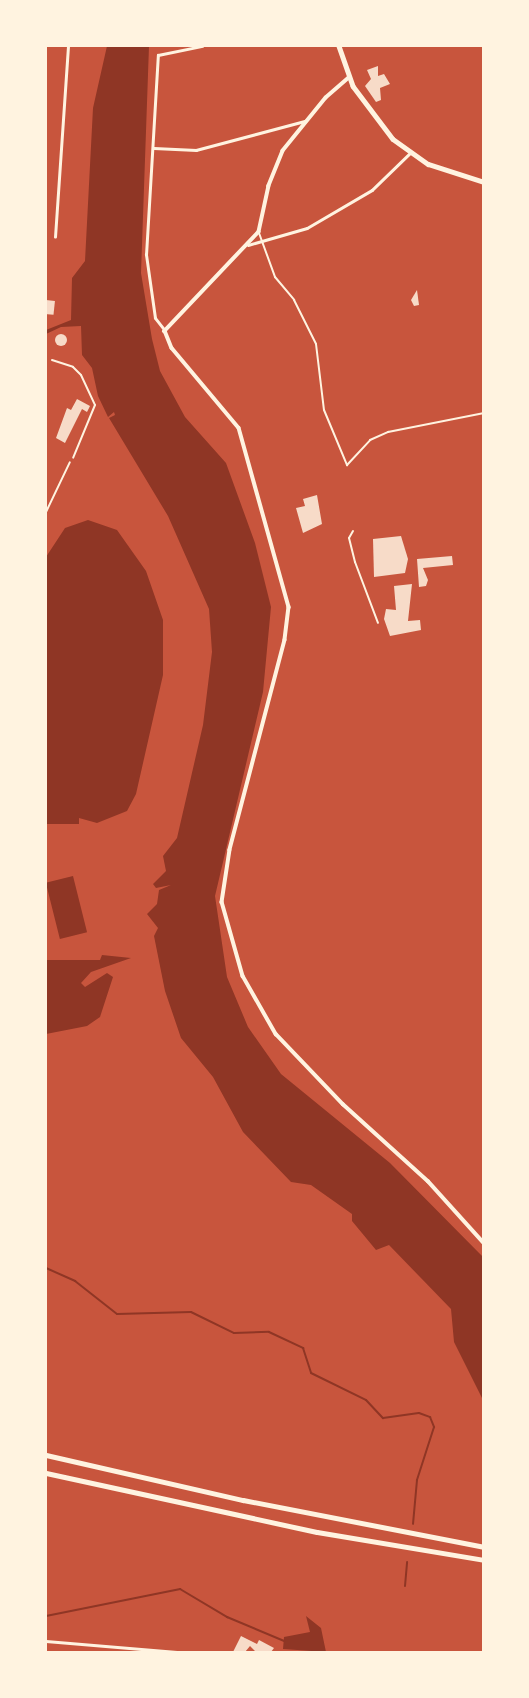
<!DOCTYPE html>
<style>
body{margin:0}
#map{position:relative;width:529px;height:1698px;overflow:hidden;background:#c8553d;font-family:"Archivo Narrow",sans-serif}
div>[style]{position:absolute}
.water>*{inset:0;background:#8f3625;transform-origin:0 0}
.stream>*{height:2px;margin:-1px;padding:0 1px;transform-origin:1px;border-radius:1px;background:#8f3625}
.building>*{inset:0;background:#f7dbc8;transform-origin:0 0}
.round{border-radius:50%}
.path>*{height:2px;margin:-1px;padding:0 1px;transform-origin:1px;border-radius:1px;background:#fff3e0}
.service>*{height:2px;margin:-1px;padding:0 1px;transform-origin:1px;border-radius:1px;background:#fff3e0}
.minor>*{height:2.5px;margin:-1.25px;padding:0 1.25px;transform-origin:1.25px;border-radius:1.25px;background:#fff3e0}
.tertiary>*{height:3.5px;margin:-1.75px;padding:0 1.75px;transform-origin:1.75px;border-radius:1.75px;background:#fff3e0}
.secondary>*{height:4.5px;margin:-2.25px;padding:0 2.25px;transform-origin:2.25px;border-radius:2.25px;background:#fff3e0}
.motorway>*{height:5px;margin:-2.5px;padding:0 2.5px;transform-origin:2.5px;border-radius:2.5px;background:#fff3e0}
span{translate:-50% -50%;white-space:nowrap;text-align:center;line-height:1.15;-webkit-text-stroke:5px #fff3e0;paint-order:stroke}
.frame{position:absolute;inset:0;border:47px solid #fff3e0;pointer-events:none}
</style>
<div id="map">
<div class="water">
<i style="clip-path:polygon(107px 46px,149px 46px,141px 273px,152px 339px,160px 371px,185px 417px,226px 463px,255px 543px,271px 607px,263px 692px,215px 896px,227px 977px,248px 1027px,281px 1074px,390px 1163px,483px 1257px,483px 1400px,454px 1342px,451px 1309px,389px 1245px,376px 1250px,352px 1221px,352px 1214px,311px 1185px,291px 1182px,243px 1132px,213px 1077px,181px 1038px,165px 991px,154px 936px,158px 928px,147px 914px,157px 904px,159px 890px,171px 885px,156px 888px,153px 884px,166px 871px,163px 856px,177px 838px,203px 725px,212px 652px,209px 609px,168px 516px,109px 418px,115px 415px,114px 412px,108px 417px,98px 396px,92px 368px,82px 355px,81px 326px,61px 327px,46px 334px,46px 330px,71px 320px,72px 278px,85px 261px,93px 108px)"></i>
<i style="clip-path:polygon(88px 520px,117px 530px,146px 571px,163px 620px,163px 675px,136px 794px,127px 811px,97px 823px,79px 818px,79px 824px,46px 824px,46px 557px,65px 528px)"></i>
<i style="left:73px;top:876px;width:58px;height:28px;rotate:76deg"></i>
<i style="clip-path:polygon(102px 955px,131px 958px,91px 972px,81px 983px,85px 987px,107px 973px,113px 977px,100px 1017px,87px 1026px,46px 1034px,46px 960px,100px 960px)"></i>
<i style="clip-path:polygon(306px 1616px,321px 1628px,326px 1652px,283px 1649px,284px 1637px,310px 1632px)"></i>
</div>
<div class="stream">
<i style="left:46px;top:1268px;width:32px;rotate:24deg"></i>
<i style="left:75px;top:1281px;width:53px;rotate:38.2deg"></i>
<i style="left:117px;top:1314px;width:74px;rotate:-1.5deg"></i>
<i style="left:191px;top:1312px;width:48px;rotate:26deg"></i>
<i style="left:234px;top:1333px;width:35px;rotate:-2deg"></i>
<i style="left:269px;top:1332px;width:38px;rotate:25deg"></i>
<i style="left:303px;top:1348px;width:26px;rotate:72deg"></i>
<i style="left:311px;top:1373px;width:61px;rotate:26.1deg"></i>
<i style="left:366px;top:1400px;width:25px;rotate:47deg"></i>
<i style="left:383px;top:1418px;width:36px;rotate:-8deg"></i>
<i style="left:419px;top:1413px;width:12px;rotate:20deg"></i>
<i style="left:430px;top:1417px;width:11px;rotate:68deg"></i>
<i style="left:434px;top:1427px;width:56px;rotate:107.8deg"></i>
<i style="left:417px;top:1480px;width:44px;rotate:95.2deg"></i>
<i style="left:405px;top:1586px;width:24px;rotate:-85deg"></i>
<i style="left:46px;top:1616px;width:137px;rotate:-11.4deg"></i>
<i style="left:180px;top:1589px;width:55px;rotate:30.8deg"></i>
<i style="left:227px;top:1617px;width:62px;rotate:22.8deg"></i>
</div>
<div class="building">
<i style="clip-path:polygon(378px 66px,378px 76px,384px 74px,390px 84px,380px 88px,381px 100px,376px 102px,365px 86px,371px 79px,367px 70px)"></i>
<i style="clip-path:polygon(417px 290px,419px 305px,414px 306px,411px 300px)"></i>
<i style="left:46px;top:300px;width:9px;height:14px;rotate:6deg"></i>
<i class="round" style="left:55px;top:334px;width:12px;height:12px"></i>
<i style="clip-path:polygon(77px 399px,90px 406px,87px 412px,82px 409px,65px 443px,56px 438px,67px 408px,71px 410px)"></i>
<i style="clip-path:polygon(317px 495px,322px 524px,303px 533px,296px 508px,305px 506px,303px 499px)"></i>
<i style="clip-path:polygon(401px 536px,408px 559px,405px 573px,374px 577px,373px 539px)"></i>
<i style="clip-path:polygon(452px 556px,453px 565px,423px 568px,428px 580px,426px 586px,419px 587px,417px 559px)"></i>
<i style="clip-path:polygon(412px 584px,408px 621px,420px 620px,421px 630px,390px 636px,384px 619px,386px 609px,396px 610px,394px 586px)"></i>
<i style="clip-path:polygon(241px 1636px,257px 1644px,259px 1640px,274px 1648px,271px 1652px,256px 1652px,250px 1646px,245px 1652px,233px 1652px)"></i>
</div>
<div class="path">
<i style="left:46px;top:512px;width:55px;rotate:-64.4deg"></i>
</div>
<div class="service">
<i style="left:259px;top:233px;width:47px;rotate:70deg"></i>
<i style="left:275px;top:277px;width:30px;rotate:50deg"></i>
<i style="left:294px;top:300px;width:49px;rotate:63.4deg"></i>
<i style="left:316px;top:344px;width:66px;rotate:83.1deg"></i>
<i style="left:324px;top:410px;width:60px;rotate:67.3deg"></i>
<i style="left:347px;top:465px;width:34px;rotate:-47deg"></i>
<i style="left:370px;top:440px;width:20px;rotate:-24deg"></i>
<i style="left:388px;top:432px;width:98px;rotate:-11.2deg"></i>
<i style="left:52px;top:360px;width:22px;rotate:18deg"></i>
<i style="left:73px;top:367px;width:11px;rotate:45deg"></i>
<i style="left:81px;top:375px;width:33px;rotate:65deg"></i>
<i style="left:95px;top:405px;width:57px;rotate:112.5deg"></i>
<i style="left:353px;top:531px;width:8px;rotate:120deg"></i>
<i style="left:349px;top:538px;width:25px;rotate:76deg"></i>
<i style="left:355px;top:562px;width:65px;rotate:69.3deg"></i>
</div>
<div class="minor">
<i style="left:154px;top:148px;width:42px;rotate:2.7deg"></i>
<i style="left:196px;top:150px;width:113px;rotate:-14.9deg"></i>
<i style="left:55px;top:237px;width:191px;rotate:-86.1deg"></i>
<i style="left:248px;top:245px;width:61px;rotate:-16.1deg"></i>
<i style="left:307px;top:228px;width:75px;rotate:-30.3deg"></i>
<i style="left:372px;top:190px;width:53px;rotate:-44.2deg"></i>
<i style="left:165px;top:331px;width:16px;rotate:-128deg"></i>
<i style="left:155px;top:318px;width:64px;rotate:-98.1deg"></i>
<i style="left:146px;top:255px;width:200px;rotate:-86.6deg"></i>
<i style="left:158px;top:55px;width:45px;rotate:-11.6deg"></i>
<i style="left:46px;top:1641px;width:131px;rotate:4.8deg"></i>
</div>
<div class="tertiary">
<i style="left:349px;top:78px;width:30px;rotate:139deg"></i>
<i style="left:326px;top:98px;width:68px;rotate:129.1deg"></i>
<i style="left:283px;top:151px;width:38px;rotate:112deg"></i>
<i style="left:269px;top:186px;width:47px;rotate:102.3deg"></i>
<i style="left:259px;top:232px;width:137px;rotate:133.5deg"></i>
<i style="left:165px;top:331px;width:18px;rotate:68deg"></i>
<i style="left:172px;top:348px;width:104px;rotate:50.1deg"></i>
<i style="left:239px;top:428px;width:186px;rotate:74.4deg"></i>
<i style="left:289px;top:607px;width:33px;rotate:97deg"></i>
<i style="left:285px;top:640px;width:217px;rotate:104.7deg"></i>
<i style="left:230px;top:850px;width:53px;rotate:98.7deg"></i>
<i style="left:222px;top:902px;width:77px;rotate:74.2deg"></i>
<i style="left:243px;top:976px;width:67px;rotate:60.4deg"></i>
<i style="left:276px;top:1034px;width:97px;rotate:46.3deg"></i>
<i style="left:343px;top:1104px;width:115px;rotate:42.2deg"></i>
<i style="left:428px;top:1181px;width:84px;rotate:47.9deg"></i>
</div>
<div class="secondary">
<i style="left:339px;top:46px;width:42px;rotate:70.7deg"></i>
<i style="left:353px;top:86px;width:66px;rotate:53deg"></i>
<i style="left:393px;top:139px;width:43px;rotate:35.5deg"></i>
<i style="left:428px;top:164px;width:59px;rotate:17.8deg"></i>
</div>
<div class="motorway">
<i style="left:46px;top:1455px;width:202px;rotate:12.9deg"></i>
<i style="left:243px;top:1500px;width:246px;rotate:11deg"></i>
<i style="left:46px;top:1473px;width:277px;rotate:12.3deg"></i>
<i style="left:317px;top:1532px;width:169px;rotate:9.5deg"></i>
</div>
<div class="frame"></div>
</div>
